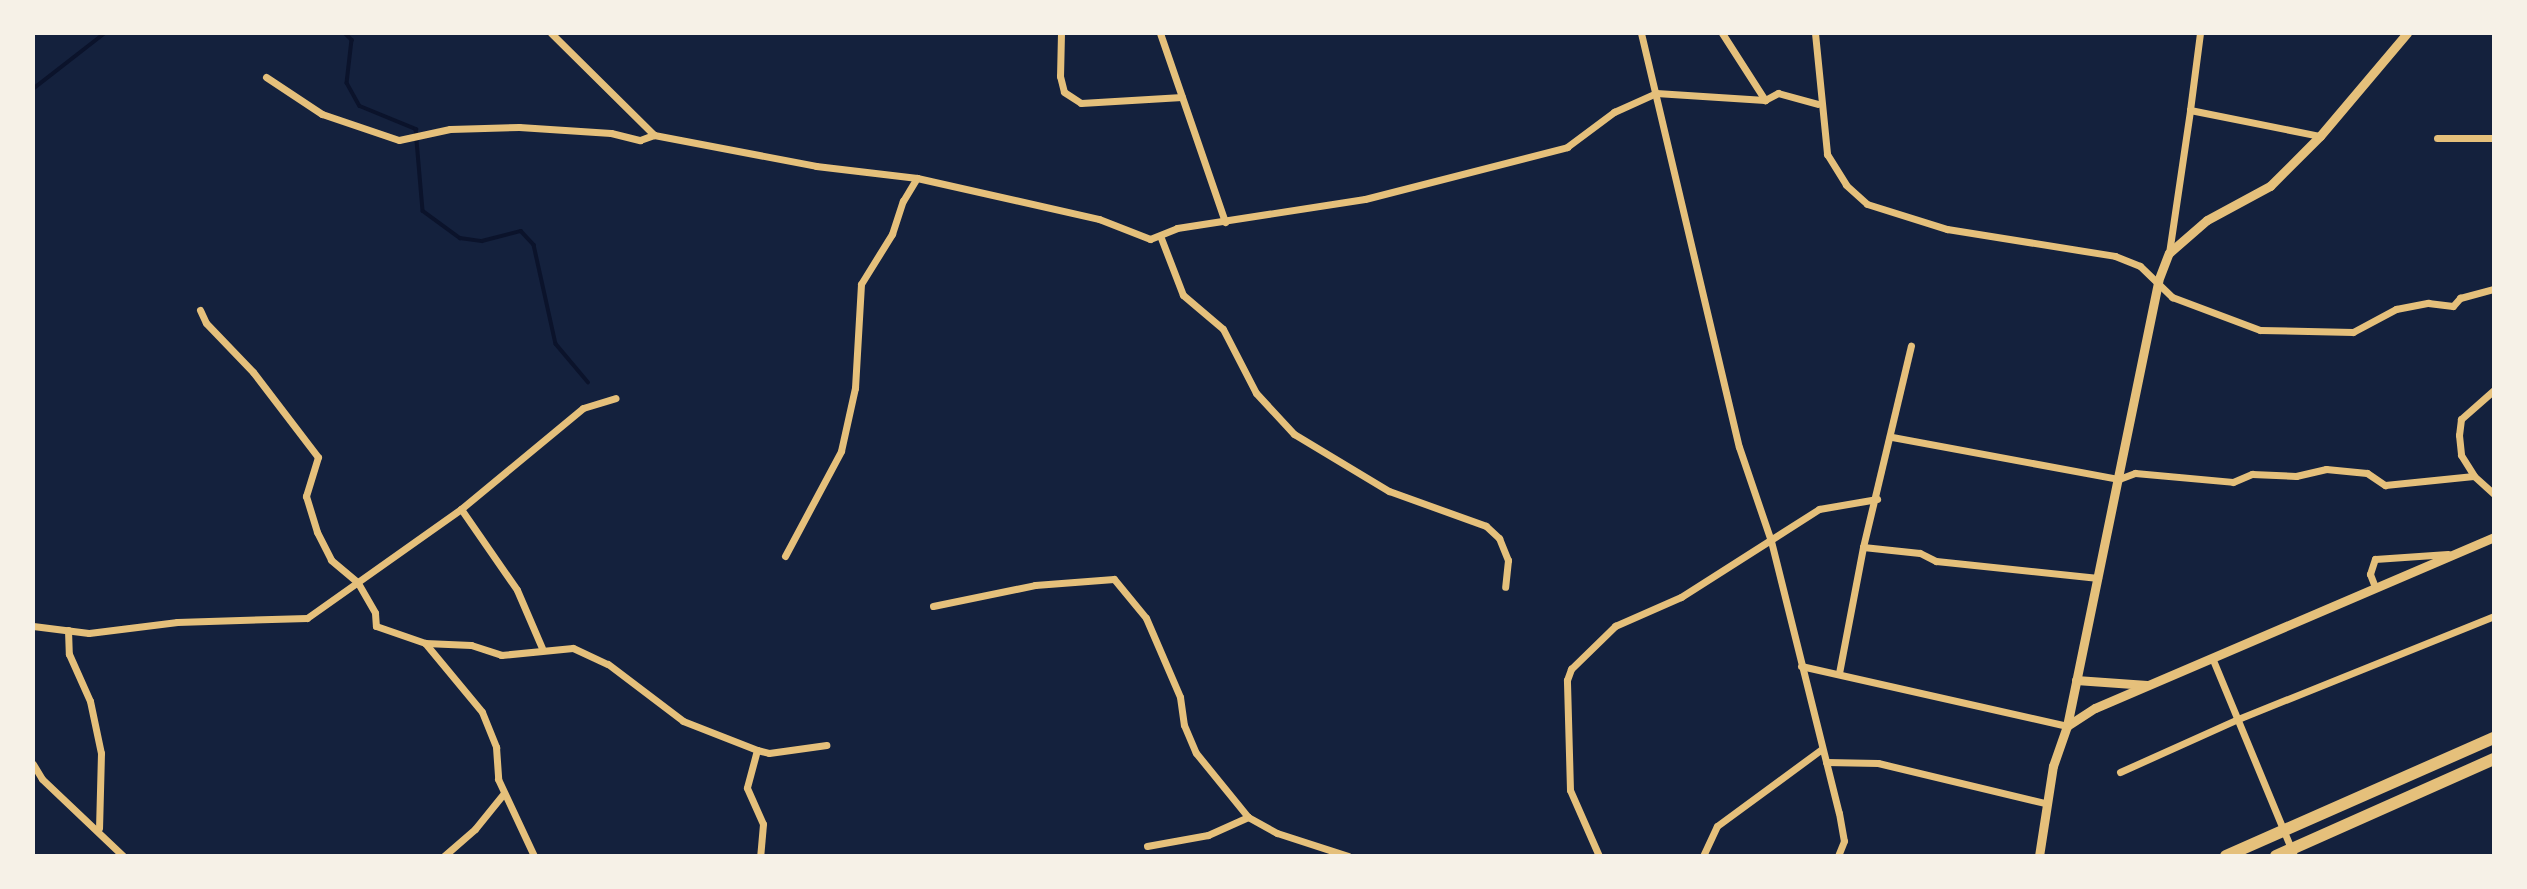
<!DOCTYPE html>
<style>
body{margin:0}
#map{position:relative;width:2527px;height:889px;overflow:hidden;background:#14213d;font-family:Arial,sans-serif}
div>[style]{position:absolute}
.stream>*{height:3.5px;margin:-1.75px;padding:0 1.75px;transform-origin:1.75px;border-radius:1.75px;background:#0b132b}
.minor>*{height:7px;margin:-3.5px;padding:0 3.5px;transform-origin:3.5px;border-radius:3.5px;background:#e5c07b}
.tertiary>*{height:9px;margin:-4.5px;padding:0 4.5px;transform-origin:4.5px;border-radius:4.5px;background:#e5c07b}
.trunk>*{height:12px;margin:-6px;padding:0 6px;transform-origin:6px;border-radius:6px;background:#e5c07b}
span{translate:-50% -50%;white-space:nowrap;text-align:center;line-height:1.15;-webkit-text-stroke:5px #f6f1e7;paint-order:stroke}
.frame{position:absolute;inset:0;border:35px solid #f6f1e7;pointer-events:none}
</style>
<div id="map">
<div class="stream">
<i style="left:345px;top:33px;width:10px;rotate:45deg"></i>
<i style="left:352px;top:40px;width:43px;rotate:96.6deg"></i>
<i style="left:347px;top:83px;width:26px;rotate:61deg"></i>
<i style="left:360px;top:106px;width:61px;rotate:22.3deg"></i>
<i style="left:416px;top:129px;width:82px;rotate:85.1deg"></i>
<i style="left:423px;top:211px;width:46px;rotate:36.1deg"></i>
<i style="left:460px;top:238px;width:22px;rotate:8deg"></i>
<i style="left:482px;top:241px;width:40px;rotate:-14.4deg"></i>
<i style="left:521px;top:231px;width:19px;rotate:47deg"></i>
<i style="left:534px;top:245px;width:101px;rotate:77.5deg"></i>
<i style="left:556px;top:344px;width:50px;rotate:49.9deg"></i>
<i style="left:33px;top:89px;width:91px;rotate:-37.9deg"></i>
</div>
<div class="minor">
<i style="left:551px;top:33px;width:145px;rotate:44.7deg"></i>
<i style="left:654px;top:135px;width:165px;rotate:10.8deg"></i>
<i style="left:816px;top:166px;width:102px;rotate:6.8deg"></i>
<i style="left:917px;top:178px;width:187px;rotate:12.7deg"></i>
<i style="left:1099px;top:219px;width:55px;rotate:21.4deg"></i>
<i style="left:1150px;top:239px;width:29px;rotate:-22deg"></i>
<i style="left:1177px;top:228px;width:190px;rotate:-8.8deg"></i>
<i style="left:1365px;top:199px;width:209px;rotate:-14.4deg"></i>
<i style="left:1567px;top:147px;width:59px;rotate:-36.7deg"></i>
<i style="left:1614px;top:112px;width:46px;rotate:-24.3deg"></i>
<i style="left:1656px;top:93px;width:109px;rotate:3.7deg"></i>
<i style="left:1765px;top:100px;width:15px;rotate:-28deg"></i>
<i style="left:1778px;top:93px;width:41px;rotate:15.4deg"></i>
<i style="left:1061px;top:33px;width:43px;rotate:91.3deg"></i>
<i style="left:1060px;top:76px;width:16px;rotate:76deg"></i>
<i style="left:1064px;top:92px;width:20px;rotate:33deg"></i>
<i style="left:1081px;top:103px;width:101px;rotate:-3.4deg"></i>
<i style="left:1160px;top:33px;width:200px;rotate:71deg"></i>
<i style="left:1641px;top:33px;width:425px;rotate:76.7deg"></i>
<i style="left:1739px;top:447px;width:99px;rotate:71.2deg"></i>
<i style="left:1771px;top:541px;width:280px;rotate:76deg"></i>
<i style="left:1839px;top:813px;width:28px;rotate:80deg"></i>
<i style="left:1844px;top:841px;width:16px;rotate:112deg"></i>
<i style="left:1722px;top:33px;width:80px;rotate:57.3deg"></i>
<i style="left:1815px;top:33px;width:122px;rotate:84.3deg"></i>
<i style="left:1827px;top:154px;width:36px;rotate:58deg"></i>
<i style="left:1846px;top:185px;width:28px;rotate:42deg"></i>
<i style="left:1867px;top:204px;width:84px;rotate:17.4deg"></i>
<i style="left:1947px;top:229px;width:170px;rotate:9.1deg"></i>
<i style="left:2115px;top:256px;width:27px;rotate:22deg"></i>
<i style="left:2140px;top:266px;width:45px;rotate:44.1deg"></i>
<i style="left:2172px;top:297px;width:94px;rotate:20.6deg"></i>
<i style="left:2260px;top:330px;width:93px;rotate:1.2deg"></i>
<i style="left:2353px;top:332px;width:49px;rotate:-28.1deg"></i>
<i style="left:2396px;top:309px;width:33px;rotate:-11deg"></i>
<i style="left:2428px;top:303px;width:25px;rotate:7deg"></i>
<i style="left:2453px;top:306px;width:11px;rotate:-49deg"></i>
<i style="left:2460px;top:298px;width:35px;rotate:-15deg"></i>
<i style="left:2200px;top:33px;width:78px;rotate:97.4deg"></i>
<i style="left:2190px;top:110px;width:133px;rotate:11.3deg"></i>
<i style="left:266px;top:77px;width:67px;rotate:33.5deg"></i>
<i style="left:322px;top:114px;width:81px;rotate:18.7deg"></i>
<i style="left:399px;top:140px;width:52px;rotate:-12.2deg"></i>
<i style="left:450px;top:129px;width:69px;rotate:-1.7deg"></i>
<i style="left:519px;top:127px;width:92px;rotate:3.7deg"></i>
<i style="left:611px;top:133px;width:30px;rotate:14deg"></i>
<i style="left:640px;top:140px;width:15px;rotate:-20deg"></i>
<i style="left:2437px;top:138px;width:57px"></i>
<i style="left:1161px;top:238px;width:61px;rotate:68.9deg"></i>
<i style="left:1183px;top:295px;width:52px;rotate:40.4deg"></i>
<i style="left:1223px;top:329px;width:72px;rotate:62.7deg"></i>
<i style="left:1256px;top:393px;width:56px;rotate:47.2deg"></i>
<i style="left:1294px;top:434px;width:111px;rotate:31deg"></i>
<i style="left:1389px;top:491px;width:103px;rotate:19.8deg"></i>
<i style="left:1486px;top:526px;width:18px;rotate:43deg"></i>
<i style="left:1499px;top:538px;width:24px;rotate:68deg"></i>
<i style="left:1508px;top:560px;width:27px;rotate:96deg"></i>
<i style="left:2169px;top:253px;width:145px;rotate:-81.6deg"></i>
<i style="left:200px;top:310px;width:14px;rotate:65deg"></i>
<i style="left:206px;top:323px;width:68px;rotate:46.2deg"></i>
<i style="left:253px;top:372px;width:107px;rotate:52.6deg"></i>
<i style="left:318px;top:457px;width:41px;rotate:107.1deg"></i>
<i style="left:306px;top:496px;width:38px;rotate:73deg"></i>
<i style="left:317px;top:532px;width:31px;rotate:63deg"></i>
<i style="left:331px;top:560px;width:35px;rotate:40deg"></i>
<i style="left:358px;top:583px;width:34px;rotate:60deg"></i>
<i style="left:375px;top:613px;width:13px;rotate:86deg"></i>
<i style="left:376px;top:626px;width:52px;rotate:19.1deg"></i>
<i style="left:425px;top:643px;width:89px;rotate:50.4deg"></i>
<i style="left:482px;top:712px;width:38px;rotate:68deg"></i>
<i style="left:496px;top:747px;width:32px;rotate:86deg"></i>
<i style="left:498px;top:779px;width:85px;rotate:64.9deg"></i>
<i style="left:2494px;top:390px;width:44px;rotate:138.7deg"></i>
<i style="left:2461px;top:419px;width:16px;rotate:97deg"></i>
<i style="left:2459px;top:435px;width:20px;rotate:84deg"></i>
<i style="left:2461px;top:455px;width:25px;rotate:58deg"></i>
<i style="left:2474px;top:476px;width:27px;rotate:42deg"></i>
<i style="left:1892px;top:437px;width:231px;rotate:10.5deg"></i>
<i style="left:2119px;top:479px;width:17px;rotate:-21deg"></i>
<i style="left:2135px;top:473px;width:98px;rotate:5.2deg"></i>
<i style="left:2233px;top:482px;width:21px;rotate:-23deg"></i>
<i style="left:2252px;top:474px;width:44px;rotate:2.6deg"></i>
<i style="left:2296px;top:476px;width:31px;rotate:-13deg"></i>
<i style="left:2326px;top:469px;width:41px;rotate:5.6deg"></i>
<i style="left:2367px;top:473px;width:22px;rotate:34deg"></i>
<i style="left:2385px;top:485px;width:89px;rotate:-5.8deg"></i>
<i style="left:461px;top:509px;width:98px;rotate:55.3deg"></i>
<i style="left:517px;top:590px;width:63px;rotate:66.7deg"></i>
<i style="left:1863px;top:547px;width:57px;rotate:6deg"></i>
<i style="left:1920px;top:553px;width:18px;rotate:27deg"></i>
<i style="left:1936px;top:561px;width:163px;rotate:6deg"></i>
<i style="left:785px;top:556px;width:119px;rotate:-61.9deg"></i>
<i style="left:841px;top:451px;width:65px;rotate:-77.5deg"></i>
<i style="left:855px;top:388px;width:104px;rotate:-86.7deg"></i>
<i style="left:861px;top:284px;width:59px;rotate:-58.2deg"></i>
<i style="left:892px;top:234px;width:35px;rotate:-72deg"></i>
<i style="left:903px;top:201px;width:27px;rotate:-59deg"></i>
<i style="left:2375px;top:587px;width:14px;rotate:-111deg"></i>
<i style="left:2370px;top:574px;width:16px;rotate:-72deg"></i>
<i style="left:2375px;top:559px;width:73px;rotate:-3.9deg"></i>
<i style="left:933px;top:606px;width:104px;rotate:-11.6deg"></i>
<i style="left:1035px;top:585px;width:79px;rotate:-4.3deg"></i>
<i style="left:1114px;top:579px;width:50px;rotate:50.6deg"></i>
<i style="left:1146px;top:618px;width:86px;rotate:66.7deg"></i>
<i style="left:1180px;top:697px;width:28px;rotate:82deg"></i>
<i style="left:1184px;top:725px;width:30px;rotate:67deg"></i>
<i style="left:1196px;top:753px;width:82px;rotate:50.9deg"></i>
<i style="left:33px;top:626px;width:56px;rotate:7.1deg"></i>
<i style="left:89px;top:633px;width:89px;rotate:-7.1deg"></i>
<i style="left:177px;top:622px;width:130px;rotate:-1.8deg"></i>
<i style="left:307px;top:618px;width:189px;rotate:-35.3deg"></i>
<i style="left:461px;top:509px;width:158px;rotate:-39.6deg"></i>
<i style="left:583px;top:408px;width:34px;rotate:-17deg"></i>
<i style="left:68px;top:630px;width:24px;rotate:88deg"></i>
<i style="left:69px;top:654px;width:51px;rotate:65.9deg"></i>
<i style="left:90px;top:701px;width:53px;rotate:78.1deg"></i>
<i style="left:101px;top:753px;width:75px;rotate:91.5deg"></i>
<i style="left:425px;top:643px;width:46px;rotate:2.5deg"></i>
<i style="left:471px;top:645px;width:32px;rotate:18deg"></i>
<i style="left:501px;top:655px;width:72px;rotate:-5.6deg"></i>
<i style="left:573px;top:648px;width:38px;rotate:25deg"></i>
<i style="left:608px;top:664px;width:94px;rotate:37.2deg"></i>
<i style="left:683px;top:721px;width:79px;rotate:21.4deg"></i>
<i style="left:757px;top:750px;width:12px;rotate:14deg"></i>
<i style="left:769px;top:753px;width:58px;rotate:-8deg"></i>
<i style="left:2213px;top:660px;width:212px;rotate:67.5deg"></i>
<i style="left:1801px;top:666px;width:273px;rotate:12.7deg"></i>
<i style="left:1839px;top:673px;width:128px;rotate:-79.2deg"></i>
<i style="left:1863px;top:547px;width:207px;rotate:-76.6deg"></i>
<i style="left:757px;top:750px;width:39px;rotate:105deg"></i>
<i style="left:747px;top:788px;width:39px;rotate:66deg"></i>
<i style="left:763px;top:824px;width:32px;rotate:95deg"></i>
<i style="left:1826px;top:762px;width:52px;rotate:1.1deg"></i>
<i style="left:1878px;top:763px;width:172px;rotate:13.5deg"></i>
<i style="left:33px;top:764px;width:17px;rotate:59deg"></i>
<i style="left:42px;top:779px;width:112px;rotate:43.5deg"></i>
<i style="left:2120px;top:772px;width:129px;rotate:-24.2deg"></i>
<i style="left:2238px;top:719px;width:276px;rotate:-21.9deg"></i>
<i style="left:1147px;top:846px;width:62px;rotate:-10.2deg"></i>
<i style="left:1208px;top:835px;width:44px;rotate:-24.2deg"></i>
<i style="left:1248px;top:817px;width:33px;rotate:29deg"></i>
<i style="left:1277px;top:833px;width:75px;rotate:17.9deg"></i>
<i style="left:444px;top:856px;width:41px;rotate:-41.1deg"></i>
<i style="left:475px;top:829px;width:46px;rotate:-51.1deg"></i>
<i style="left:1599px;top:856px;width:72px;rotate:-113.7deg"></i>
<i style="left:1570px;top:790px;width:110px;rotate:-91.6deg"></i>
<i style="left:1567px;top:680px;width:12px;rotate:-70deg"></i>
<i style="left:1571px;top:669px;width:62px;rotate:-44.3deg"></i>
<i style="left:1615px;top:626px;width:72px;rotate:-23.7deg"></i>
<i style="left:1681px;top:597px;width:164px;rotate:-32.5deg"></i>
<i style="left:1819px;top:509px;width:59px;rotate:-9.8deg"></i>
<i style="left:1703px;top:856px;width:33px;rotate:-65deg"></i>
<i style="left:1717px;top:826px;width:130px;rotate:-36.3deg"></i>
</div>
<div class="tertiary">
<i style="left:2076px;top:680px;width:71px;rotate:4deg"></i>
<i style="left:2067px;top:726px;width:33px;rotate:-33deg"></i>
<i style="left:2095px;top:708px;width:434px;rotate:-23.2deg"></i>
<i style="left:2039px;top:856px;width:91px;rotate:-81.2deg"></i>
<i style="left:2053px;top:766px;width:42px;rotate:-70.7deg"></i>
<i style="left:2067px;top:726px;width:454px;rotate:-78.4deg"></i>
<i style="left:2158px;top:281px;width:30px;rotate:-69deg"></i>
<i style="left:2169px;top:253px;width:50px;rotate:-41deg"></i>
<i style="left:2207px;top:220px;width:72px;rotate:-28.4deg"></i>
<i style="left:2270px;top:186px;width:71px;rotate:-45deg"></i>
<i style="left:2320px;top:136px;width:135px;rotate:-49.8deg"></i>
</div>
<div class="trunk">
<i style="left:2226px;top:856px;width:293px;rotate:-23.8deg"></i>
<i style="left:2276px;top:856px;width:239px;rotate:-24deg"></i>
</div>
<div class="frame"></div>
</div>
